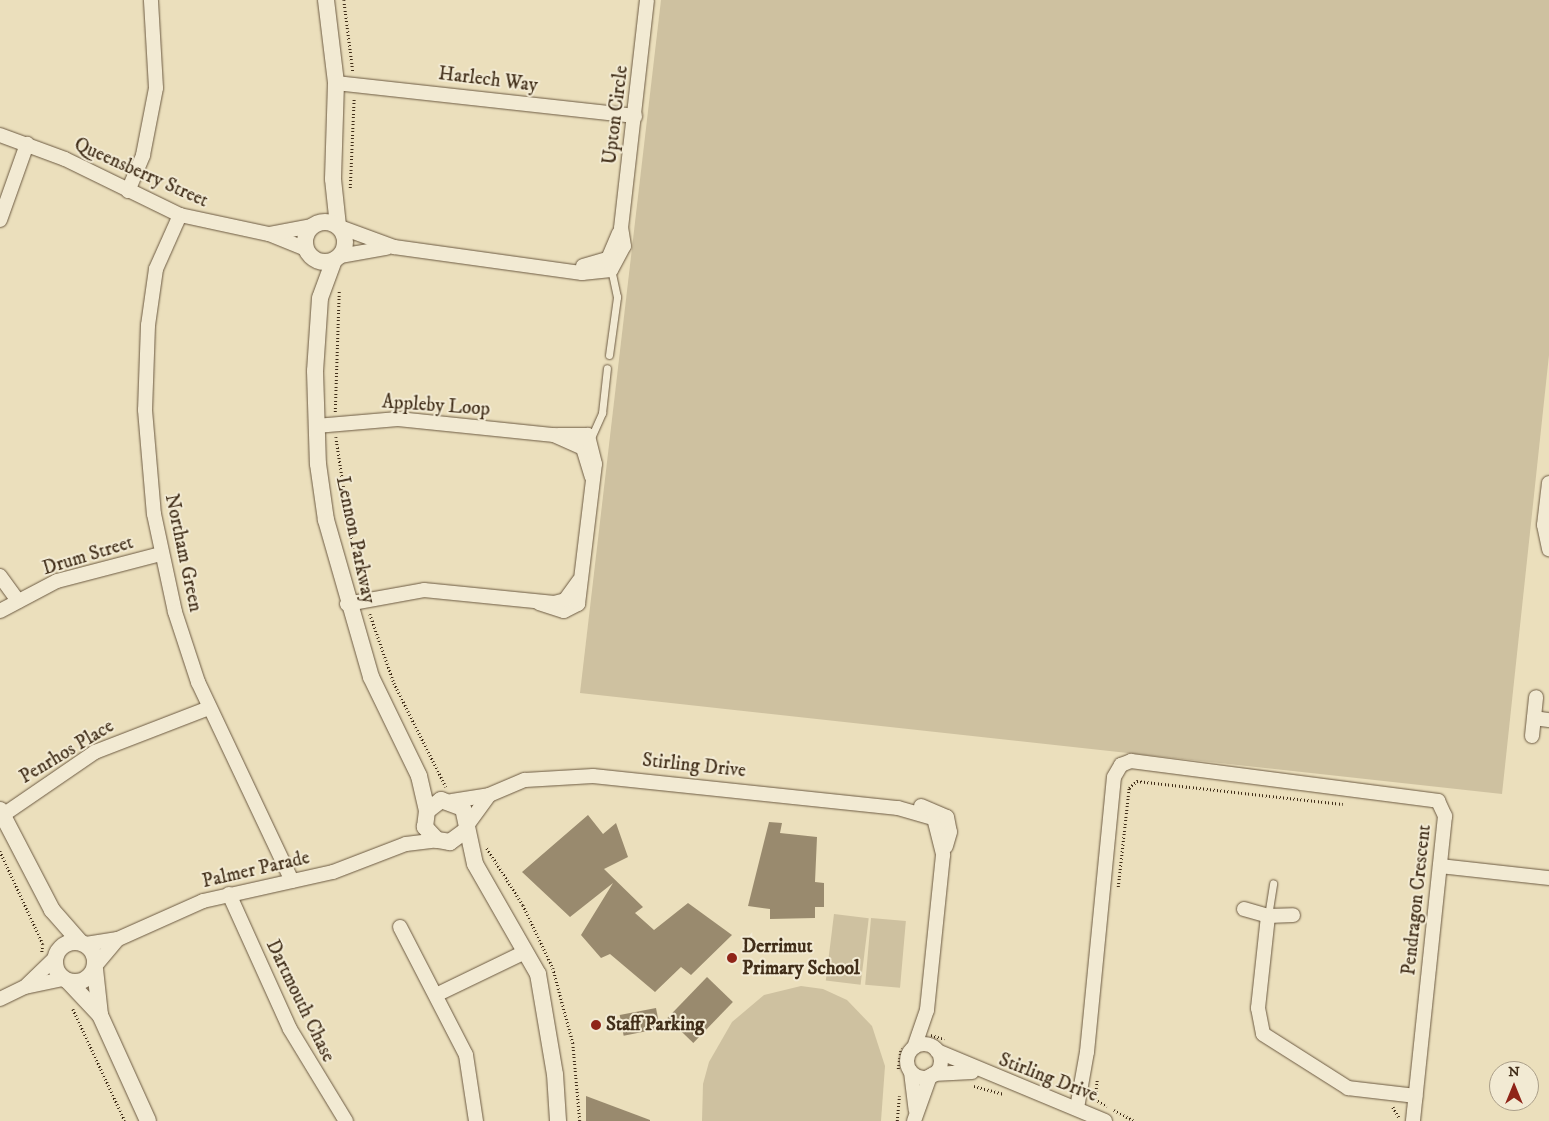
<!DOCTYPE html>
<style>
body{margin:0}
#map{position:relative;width:1549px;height:1121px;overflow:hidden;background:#ebdfbc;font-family:"IM FELL DW Pica",serif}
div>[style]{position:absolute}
.green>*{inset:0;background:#cec1a0;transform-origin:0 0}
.building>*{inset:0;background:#998a6e;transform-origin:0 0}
.path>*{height:2.5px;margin-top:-1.25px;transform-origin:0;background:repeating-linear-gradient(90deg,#412e19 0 1px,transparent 0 3.5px)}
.roads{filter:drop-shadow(0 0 1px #6c5a42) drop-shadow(0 0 1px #6c5a42)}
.service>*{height:7px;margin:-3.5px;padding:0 3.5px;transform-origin:3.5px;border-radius:3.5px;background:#f2ead3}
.minor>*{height:14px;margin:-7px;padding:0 7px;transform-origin:7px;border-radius:7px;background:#f2ead3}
.minor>.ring{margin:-7px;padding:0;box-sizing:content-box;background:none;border:14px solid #f2ead3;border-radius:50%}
.tertiary>*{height:16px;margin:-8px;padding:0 8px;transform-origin:8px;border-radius:8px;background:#f2ead3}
.tertiary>.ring{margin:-8px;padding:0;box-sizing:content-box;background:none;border:16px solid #f2ead3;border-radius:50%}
.dots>*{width:14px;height:14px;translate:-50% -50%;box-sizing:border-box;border:2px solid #f2ead3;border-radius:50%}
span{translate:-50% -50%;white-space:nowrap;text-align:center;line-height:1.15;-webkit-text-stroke:4px #f2ead3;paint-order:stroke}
.street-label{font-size:19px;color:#412e19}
.poi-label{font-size:19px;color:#412e19;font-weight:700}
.left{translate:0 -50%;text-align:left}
.north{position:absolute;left:1489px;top:1061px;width:50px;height:50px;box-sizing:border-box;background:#f2ead3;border:1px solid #ab9f89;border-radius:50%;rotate:0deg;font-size:14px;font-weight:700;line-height:20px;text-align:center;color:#412e19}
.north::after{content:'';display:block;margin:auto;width:18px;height:22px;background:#8f2418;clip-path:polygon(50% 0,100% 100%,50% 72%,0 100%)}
</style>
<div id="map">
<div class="green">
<i style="clip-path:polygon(661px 0,1549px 0,1549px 355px,1502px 794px,580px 693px)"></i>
<i style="left:834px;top:914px;width:35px;height:67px;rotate:7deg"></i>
<i style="left:871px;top:918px;width:35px;height:67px;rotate:5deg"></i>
<i style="clip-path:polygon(801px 986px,823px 989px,847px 1000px,872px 1026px,885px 1066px,881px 1121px,702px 1121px,703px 1084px,709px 1062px,732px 1022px,764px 995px)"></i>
</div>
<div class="building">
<i style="clip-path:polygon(588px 815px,603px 834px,616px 823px,628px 857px,604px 869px,643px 907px,635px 913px,654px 930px,688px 903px,732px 935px,691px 975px,681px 967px,655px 992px,610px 954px,601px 958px,581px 935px,613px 883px,570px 917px,522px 872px)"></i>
<i style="clip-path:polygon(769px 822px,782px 823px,780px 833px,817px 837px,815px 882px,824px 883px,824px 907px,815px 907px,815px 918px,770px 919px,770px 909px,748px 906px)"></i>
<i style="left:707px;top:977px;width:36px;height:57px;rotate:44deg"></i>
<i style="left:656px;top:1008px;width:21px;height:37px;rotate:79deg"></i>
<i style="clip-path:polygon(586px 1096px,650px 1120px,650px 1121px,586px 1121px)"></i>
</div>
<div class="path">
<i style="left:344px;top:0;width:72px;rotate:82.8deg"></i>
<i style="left:350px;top:188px;width:91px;rotate:-87.5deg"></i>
<i style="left:335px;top:412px;width:122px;rotate:-88.1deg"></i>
<i style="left:336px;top:437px;width:133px;rotate:81.3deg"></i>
<i style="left:370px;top:614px;width:73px;rotate:70.8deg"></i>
<i style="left:394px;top:683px;width:116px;rotate:63.4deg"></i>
<i style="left:487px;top:848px;width:67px;rotate:57.7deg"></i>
<i style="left:523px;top:905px;width:70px;rotate:64.5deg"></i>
<i style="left:553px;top:968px;width:78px;rotate:75.1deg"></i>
<i style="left:573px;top:1043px;width:78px;rotate:84.9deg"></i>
<i style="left:0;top:851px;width:102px;rotate:65.2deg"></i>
<i style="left:43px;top:944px;width:8px;rotate:97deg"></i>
<i style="left:1118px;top:887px;width:100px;rotate:-83.7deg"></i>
<i style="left:1129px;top:788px;width:11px;rotate:-41deg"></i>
<i style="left:1137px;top:781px;width:207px;rotate:6.4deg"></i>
<i style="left:73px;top:1009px;width:123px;rotate:65.1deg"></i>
<i style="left:931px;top:1035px;width:14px;rotate:17deg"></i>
<i style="left:898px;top:1069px;width:21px;rotate:-82deg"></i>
<i style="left:974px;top:1086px;width:30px;rotate:15deg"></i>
<i style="left:1091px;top:1098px;width:4px;rotate:14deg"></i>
<i style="left:1095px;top:1099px;width:20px;rotate:-84deg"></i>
<i style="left:1095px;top:1099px;width:14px;rotate:30deg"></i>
<i style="left:1393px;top:1107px;width:12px;rotate:59deg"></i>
<i style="left:1114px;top:1110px;width:24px;rotate:28deg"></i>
<i style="left:897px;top:1121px;width:25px;rotate:-85deg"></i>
</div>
<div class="roads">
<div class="service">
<i style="left:609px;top:355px;width:59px;rotate:-82.1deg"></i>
<i style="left:617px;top:297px;width:29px;rotate:-102deg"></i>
<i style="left:590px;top:440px;width:30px;rotate:-66deg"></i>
<i style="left:602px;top:413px;width:45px;rotate:-83.7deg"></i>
<i style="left:1268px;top:916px;width:33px;rotate:-81deg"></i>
</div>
<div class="minor">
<i style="left:336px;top:83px;width:301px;rotate:6.3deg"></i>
<i style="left:0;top:135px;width:69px;rotate:20.3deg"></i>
<i style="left:65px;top:159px;width:128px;rotate:26deg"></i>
<i style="left:180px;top:215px;width:91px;rotate:12.1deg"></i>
<i style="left:269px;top:234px;width:40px;rotate:22deg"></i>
<i style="left:128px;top:191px;width:39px;rotate:-67deg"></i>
<i style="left:143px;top:155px;width:68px;rotate:-79deg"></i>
<i style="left:156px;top:88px;width:88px;rotate:-93.3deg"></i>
<i style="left:180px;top:215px;width:59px;rotate:114deg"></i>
<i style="left:156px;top:269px;width:57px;rotate:98.1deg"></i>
<i style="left:148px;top:325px;width:85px;rotate:92deg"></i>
<i style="left:145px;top:410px;width:104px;rotate:85.1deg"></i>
<i style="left:154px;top:514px;width:100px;rotate:77.9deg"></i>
<i style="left:175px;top:612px;width:74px;rotate:71.8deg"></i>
<i style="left:198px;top:682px;width:220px;rotate:64.7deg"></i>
<i style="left:0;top:220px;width:81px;rotate:-70.4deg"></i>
<i style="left:340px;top:227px;width:58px;rotate:20.3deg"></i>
<i style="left:394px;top:247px;width:190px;rotate:7.9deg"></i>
<i style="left:582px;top:273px;width:29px;rotate:-6deg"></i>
<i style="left:611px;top:270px;width:27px;rotate:-62deg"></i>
<i style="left:624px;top:246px;width:18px;rotate:-99deg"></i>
<i style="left:621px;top:228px;width:229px;rotate:-83.5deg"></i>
<i style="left:270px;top:234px;width:43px;rotate:-10.8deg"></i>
<i style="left:340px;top:256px;width:47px;rotate:-9.9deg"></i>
<i style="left:583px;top:266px;width:26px;rotate:-16deg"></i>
<i style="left:608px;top:259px;width:28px;rotate:-67deg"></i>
<i style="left:316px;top:426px;width:82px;rotate:-4.9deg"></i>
<i style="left:398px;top:419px;width:157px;rotate:5.9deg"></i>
<i style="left:554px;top:435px;width:32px;rotate:24deg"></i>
<i style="left:583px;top:448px;width:30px;rotate:73deg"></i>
<i style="left:1549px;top:483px;width:42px;rotate:96.8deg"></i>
<i style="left:1544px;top:525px;width:25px;rotate:78deg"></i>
<i style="left:0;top:576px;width:31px;rotate:54deg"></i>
<i style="left:539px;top:603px;width:26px;rotate:18deg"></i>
<i style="left:564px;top:611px;width:16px;rotate:-27deg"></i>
<i style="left:578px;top:604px;width:141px;rotate:-83.1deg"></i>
<i style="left:595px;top:464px;width:30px;rotate:-104deg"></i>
<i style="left:588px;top:435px;width:30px;rotate:180deg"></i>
<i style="left:347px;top:604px;width:78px;rotate:-10.3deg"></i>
<i style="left:424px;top:590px;width:131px;rotate:5.7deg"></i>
<i style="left:554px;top:603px;width:11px;rotate:-15deg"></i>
<i style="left:565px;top:600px;width:24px;rotate:-54deg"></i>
<i style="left:0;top:611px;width:64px;rotate:-27.8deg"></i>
<i style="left:57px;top:581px;width:107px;rotate:-14.6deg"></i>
<i style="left:1534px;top:718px;width:15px;rotate:8deg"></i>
<i style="left:1532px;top:736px;width:39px;rotate:-84deg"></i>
<i style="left:452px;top:801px;width:37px;rotate:-9deg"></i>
<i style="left:489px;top:795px;width:39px;rotate:-23deg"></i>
<i style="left:525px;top:780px;width:68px;rotate:-3.4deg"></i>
<i style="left:593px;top:776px;width:307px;rotate:6deg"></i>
<i style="left:898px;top:808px;width:37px;rotate:16deg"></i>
<i style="left:934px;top:818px;width:38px;rotate:76deg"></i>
<i style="left:943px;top:855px;width:156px;rotate:95.9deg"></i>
<i style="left:927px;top:1010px;width:39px;rotate:109deg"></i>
<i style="left:921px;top:806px;width:28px;rotate:23deg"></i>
<i style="left:947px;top:817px;width:15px;rotate:79deg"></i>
<i style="left:950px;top:832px;width:15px;rotate:106deg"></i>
<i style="left:3px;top:815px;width:112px;rotate:-34.4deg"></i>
<i style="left:95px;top:752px;width:122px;rotate:-21.1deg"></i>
<i style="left:466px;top:827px;width:39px;rotate:-54deg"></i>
<i style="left:1440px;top:866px;width:110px;rotate:6.3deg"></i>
<i style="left:229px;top:894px;width:148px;rotate:65.7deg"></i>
<i style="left:290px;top:1029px;width:108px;rotate:58.7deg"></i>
<i style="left:1244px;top:909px;width:25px;rotate:16deg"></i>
<i style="left:1268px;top:916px;width:25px;rotate:-2deg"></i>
<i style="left:1268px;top:916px;width:93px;rotate:96.2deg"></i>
<i style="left:1258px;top:1008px;width:26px;rotate:79deg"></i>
<i style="left:1263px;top:1034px;width:101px;rotate:32.4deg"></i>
<i style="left:1348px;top:1088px;width:68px;rotate:6.7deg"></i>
<i style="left:400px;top:927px;width:144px;rotate:62.7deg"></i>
<i style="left:466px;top:1055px;width:67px;rotate:81.4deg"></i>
<i style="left:86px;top:944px;width:32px;rotate:-9deg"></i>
<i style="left:118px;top:939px;width:93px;rotate:-24.1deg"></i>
<i style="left:203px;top:901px;width:133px;rotate:-12.6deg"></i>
<i style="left:333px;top:872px;width:78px;rotate:-21deg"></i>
<i style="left:406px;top:844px;width:31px;rotate:-7deg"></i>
<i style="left:96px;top:965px;width:34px;rotate:-50deg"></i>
<i style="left:27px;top:985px;width:40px;rotate:-44deg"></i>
<i style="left:438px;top:994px;width:94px;rotate:-25.8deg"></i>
<i style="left:0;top:999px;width:28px;rotate:-26deg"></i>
<i style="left:25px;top:987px;width:40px;rotate:-12deg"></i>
<i class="ring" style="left:907px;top:1044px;width:20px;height:20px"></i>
<i style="left:937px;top:1051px;width:182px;rotate:22.6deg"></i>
<i style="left:911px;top:1072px;width:38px;rotate:83deg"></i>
<i style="left:933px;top:1074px;width:39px;rotate:-3deg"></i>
<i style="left:1077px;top:1108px;width:57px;rotate:-79.9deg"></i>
<i style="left:1087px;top:1052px;width:276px;rotate:-84.4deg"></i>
<i style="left:1114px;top:777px;width:14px;rotate:-60deg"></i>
<i style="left:1121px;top:765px;width:11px;rotate:-22deg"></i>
<i style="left:1131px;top:761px;width:310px;rotate:7.4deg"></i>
<i style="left:1438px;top:801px;width:17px;rotate:65deg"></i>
<i style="left:1445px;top:816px;width:307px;rotate:96deg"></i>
<i style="left:914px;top:1121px;width:48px;rotate:-70.4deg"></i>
</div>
<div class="tertiary">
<i style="left:326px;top:0;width:84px;rotate:83.1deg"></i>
<i style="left:336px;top:83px;width:96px;rotate:91.8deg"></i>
<i style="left:333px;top:179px;width:47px;rotate:83.9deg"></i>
<i class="ring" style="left:305px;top:222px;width:24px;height:24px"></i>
<i style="left:334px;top:260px;width:40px;rotate:110.2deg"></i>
<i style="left:320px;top:298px;width:73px;rotate:93.9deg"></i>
<i style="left:315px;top:371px;width:93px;rotate:88.2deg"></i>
<i style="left:318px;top:464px;width:57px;rotate:81.9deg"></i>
<i style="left:326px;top:520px;width:163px;rotate:74deg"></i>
<i style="left:371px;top:677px;width:110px;rotate:64.1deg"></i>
<i style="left:419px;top:776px;width:36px;rotate:77deg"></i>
<i style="left:0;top:810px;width:113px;rotate:62.5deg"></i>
<i style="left:52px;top:910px;width:43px;rotate:48.8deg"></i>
<i style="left:465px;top:831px;width:19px;rotate:144deg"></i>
<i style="left:450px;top:842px;width:13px;rotate:-171deg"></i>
<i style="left:437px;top:840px;width:18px;rotate:-133deg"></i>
<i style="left:425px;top:827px;width:16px;rotate:-83deg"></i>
<i style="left:427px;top:811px;width:18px;rotate:-38deg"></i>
<i style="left:441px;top:800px;width:23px;rotate:20deg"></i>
<i style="left:463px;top:808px;width:57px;rotate:77.9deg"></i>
<i style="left:475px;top:864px;width:127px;rotate:60.2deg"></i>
<i style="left:538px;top:974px;width:101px;rotate:80.4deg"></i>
<i style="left:555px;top:1074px;width:47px;rotate:86.3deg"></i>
<i class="ring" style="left:55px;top:942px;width:24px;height:24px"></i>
<i style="left:95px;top:969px;width:46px;rotate:83.8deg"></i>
<i style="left:100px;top:1015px;width:116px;rotate:65.6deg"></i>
<i style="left:68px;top:981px;width:47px;rotate:46.7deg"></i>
</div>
</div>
<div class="dots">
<i style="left:732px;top:958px;background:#8f2418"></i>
<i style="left:596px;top:1025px;background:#8f2418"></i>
</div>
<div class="street-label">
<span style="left:488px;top:80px;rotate:7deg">Harlech Way</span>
<span style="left:616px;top:115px;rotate:-83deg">Upton Circle</span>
<span style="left:141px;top:173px;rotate:24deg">Queensberry Street</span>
<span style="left:436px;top:406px;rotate:4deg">Appleby Loop</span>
<span style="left:355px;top:540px;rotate:78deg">Lennon Parkway</span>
<span style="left:183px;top:553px;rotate:78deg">Northam Green</span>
<span style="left:88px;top:556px;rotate:-17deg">Drum Street</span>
<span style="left:67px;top:752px;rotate:-31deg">Penrhos Place</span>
<span style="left:694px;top:766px;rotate:6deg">Stirling Drive</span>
<span style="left:256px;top:870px;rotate:-13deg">Palmer Parade</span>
<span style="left:1417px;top:900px;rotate:-84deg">Pendragon Crescent</span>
<span style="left:300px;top:1001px;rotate:64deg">Dartmouth Chase</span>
<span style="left:1048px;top:1078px;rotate:21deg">Stirling Drive</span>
</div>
<div class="poi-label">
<span class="left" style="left:742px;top:958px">Derrimut<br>Primary School</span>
<span class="left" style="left:606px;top:1025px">Staff Parking</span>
</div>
<div class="north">N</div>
</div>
